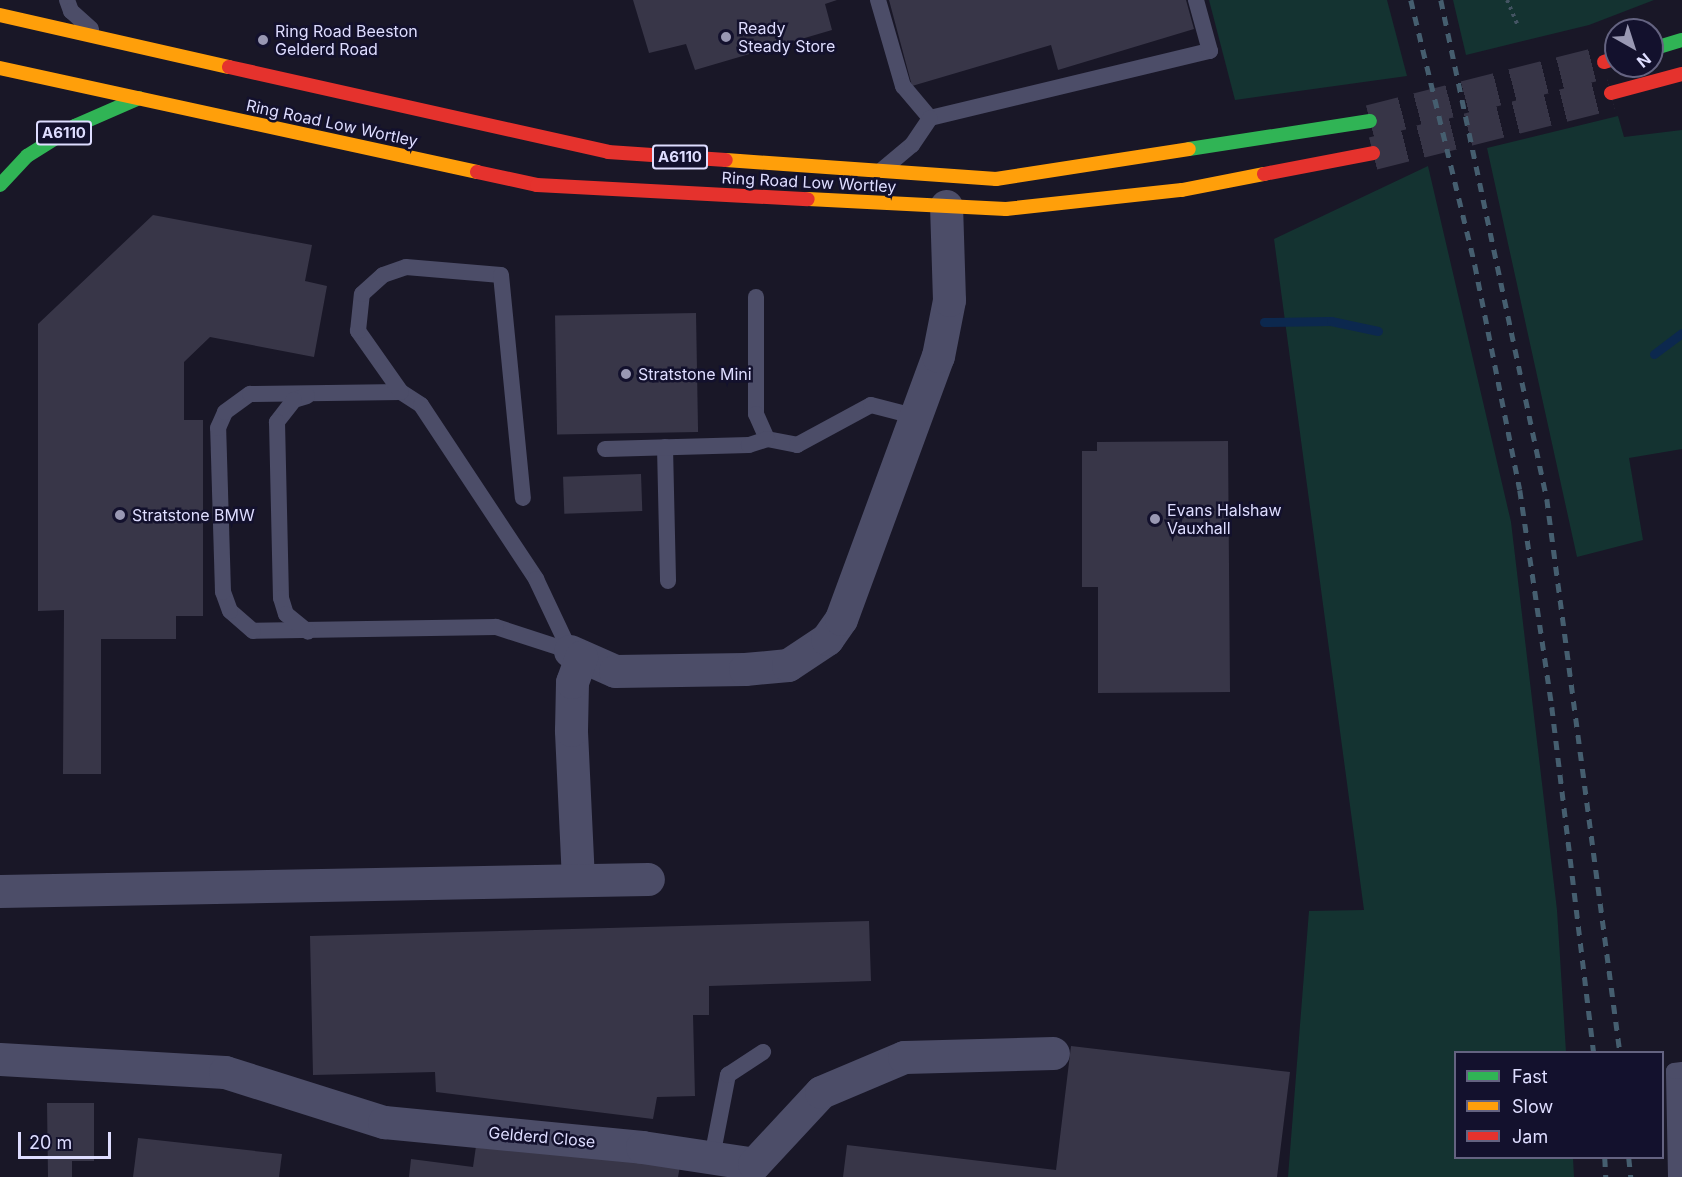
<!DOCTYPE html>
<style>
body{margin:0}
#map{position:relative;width:1682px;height:1177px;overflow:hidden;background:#191727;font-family:Inter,sans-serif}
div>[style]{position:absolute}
.green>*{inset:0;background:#143331}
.stream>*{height:9px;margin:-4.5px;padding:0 4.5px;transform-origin:4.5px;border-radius:4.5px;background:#0c284e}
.building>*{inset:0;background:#383648;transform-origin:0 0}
.highway-tunnel>*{height:33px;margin-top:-16.5px;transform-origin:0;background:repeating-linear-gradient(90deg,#373547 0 33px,transparent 0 49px)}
.path>*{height:4px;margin-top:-2px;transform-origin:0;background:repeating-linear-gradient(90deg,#445463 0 3px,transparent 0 7.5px)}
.lane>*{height:16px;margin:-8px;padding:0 8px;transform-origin:8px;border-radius:8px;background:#4c4d68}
.street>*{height:33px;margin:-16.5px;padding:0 16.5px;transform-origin:16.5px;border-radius:16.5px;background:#4c4d68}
.fast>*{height:14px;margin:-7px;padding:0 7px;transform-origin:7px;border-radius:7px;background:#30b455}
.slow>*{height:14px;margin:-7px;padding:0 7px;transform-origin:7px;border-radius:7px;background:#ff9f0a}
.jam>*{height:14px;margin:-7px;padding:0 7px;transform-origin:7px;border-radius:7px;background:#e5322d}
.rail>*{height:4.5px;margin-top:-2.25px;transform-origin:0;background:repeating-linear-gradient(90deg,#455e6f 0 9px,transparent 0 17px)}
.dots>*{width:16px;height:16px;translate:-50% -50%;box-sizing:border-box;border:3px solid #13112d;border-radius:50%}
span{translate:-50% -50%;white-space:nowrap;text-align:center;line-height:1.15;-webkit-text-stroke:5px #13112d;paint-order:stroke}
.shield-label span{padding:2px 4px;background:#13112d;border:2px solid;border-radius:4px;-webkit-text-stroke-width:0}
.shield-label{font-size:15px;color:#deddff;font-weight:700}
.poi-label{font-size:16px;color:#deddff}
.left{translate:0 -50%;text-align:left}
.street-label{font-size:16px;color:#deddff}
.legend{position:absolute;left:1454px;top:1051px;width:210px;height:108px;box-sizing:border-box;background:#13112d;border:2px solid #646381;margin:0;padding:8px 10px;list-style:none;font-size:18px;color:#deddff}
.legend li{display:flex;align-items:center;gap:12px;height:30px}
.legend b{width:30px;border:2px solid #646381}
.north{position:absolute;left:1604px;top:18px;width:60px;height:60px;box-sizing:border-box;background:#13112d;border:2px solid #646381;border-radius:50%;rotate:141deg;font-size:16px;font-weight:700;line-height:24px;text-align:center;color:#deddff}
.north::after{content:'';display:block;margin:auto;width:21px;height:27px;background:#9998b3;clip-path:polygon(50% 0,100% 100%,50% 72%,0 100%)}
.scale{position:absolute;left:18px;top:1132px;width:93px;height:27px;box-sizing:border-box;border:3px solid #deddff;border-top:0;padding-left:8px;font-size:18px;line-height:21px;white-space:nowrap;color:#deddff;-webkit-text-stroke:4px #13112d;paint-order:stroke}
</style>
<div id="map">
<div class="green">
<i style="clip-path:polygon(1209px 0,1387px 0,1407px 76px,1235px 100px)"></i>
<i style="clip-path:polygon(1453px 0,1654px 0,1589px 25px,1466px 55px)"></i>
<i style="clip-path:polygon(1618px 116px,1624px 137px,1682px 130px,1682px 449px,1629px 458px,1643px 540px,1577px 557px,1487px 148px)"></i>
<i style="clip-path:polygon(1428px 166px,1511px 522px,1557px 910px,1566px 1052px,1456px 1052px,1456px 1158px,1573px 1158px,1574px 1177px,1288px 1177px,1309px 911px,1364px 910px,1274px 239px)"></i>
</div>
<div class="stream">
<i style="left:1264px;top:322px;width:67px;rotate:-0.9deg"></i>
<i style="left:1331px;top:321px;width:48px;rotate:12deg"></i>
<i style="left:1654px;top:354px;width:35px;rotate:-37deg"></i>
</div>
<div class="building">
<i style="clip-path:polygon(633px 0,837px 0,825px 4px,832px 30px,695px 70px,686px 44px,649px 53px)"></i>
<i style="clip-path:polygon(889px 0,1186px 0,1194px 29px,1058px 70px,1051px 45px,912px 86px)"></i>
<i style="clip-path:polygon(153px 215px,312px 245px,305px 281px,327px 286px,314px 357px,210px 337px,184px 362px,184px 420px,203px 420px,203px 616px,176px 616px,176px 639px,101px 639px,101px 774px,63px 774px,64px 610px,38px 611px,38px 324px)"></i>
<i style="left:696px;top:313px;width:119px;height:141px;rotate:89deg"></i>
<i style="clip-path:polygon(1228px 441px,1230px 692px,1098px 693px,1098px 587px,1082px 587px,1082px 451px,1097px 451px,1097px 442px)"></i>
<i style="left:641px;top:474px;width:37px;height:78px;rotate:88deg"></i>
<i style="clip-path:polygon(869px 921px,871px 981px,709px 986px,709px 1015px,693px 1015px,695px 1096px,657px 1097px,653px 1119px,436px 1092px,435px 1072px,313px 1075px,310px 936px)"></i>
<i style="clip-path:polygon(1071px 1046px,1290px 1072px,1277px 1177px,843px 1177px,847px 1145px,1056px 1170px)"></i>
<i style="clip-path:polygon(47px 1103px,94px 1103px,94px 1161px,72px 1161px,72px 1177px,48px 1177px)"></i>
<i style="clip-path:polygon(138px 1138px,282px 1154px,279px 1177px,133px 1177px)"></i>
<i style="clip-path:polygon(477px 1139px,680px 1166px,678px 1177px,409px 1177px,411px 1159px,473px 1167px)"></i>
</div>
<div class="highway-tunnel">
<i style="left:1370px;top:121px;width:241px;rotate:-14.2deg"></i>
<i style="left:1373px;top:153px;width:245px;rotate:-14.1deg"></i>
</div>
<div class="path">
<i style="left:1507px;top:0;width:26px;rotate:67deg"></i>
</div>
<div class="lane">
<i style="left:67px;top:0;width:12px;rotate:70deg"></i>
<i style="left:71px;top:11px;width:27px;rotate:42deg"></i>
<i style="left:878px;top:0;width:90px;rotate:73.8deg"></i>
<i style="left:903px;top:86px;width:42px;rotate:49.8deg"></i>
<i style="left:930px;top:118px;width:288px;rotate:-13.5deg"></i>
<i style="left:1210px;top:51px;width:53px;rotate:-105.4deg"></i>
<i style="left:882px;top:170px;width:39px;rotate:-40deg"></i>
<i style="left:912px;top:145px;width:32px;rotate:-56deg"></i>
<i style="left:756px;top:297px;width:117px;rotate:90deg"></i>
<i style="left:756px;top:414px;width:27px;rotate:66deg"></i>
<i style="left:767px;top:439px;width:31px;rotate:11deg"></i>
<i style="left:797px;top:445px;width:84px;rotate:-28.4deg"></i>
<i style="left:871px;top:405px;width:48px;rotate:14.6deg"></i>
<i style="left:401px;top:392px;width:24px;rotate:33deg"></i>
<i style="left:421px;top:405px;width:209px;rotate:56.5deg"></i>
<i style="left:536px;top:579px;width:80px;rotate:64.7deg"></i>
<i style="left:570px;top:651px;width:78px;rotate:-162deg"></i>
<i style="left:496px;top:627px;width:243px;rotate:179.1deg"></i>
<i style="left:253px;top:631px;width:30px;rotate:-139deg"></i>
<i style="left:230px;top:611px;width:20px;rotate:-110deg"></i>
<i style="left:223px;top:592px;width:164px;rotate:-91.7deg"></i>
<i style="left:218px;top:428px;width:17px;rotate:-66deg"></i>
<i style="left:225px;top:412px;width:31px;rotate:-36deg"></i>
<i style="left:250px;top:394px;width:151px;rotate:-0.8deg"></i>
<i style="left:401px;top:392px;width:75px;rotate:-125.2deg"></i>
<i style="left:358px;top:331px;width:37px;rotate:-84deg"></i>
<i style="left:362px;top:294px;width:28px;rotate:-42deg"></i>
<i style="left:383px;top:275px;width:24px;rotate:-19deg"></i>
<i style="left:406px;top:267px;width:95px;rotate:4.8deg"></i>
<i style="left:501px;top:275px;width:224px;rotate:84.4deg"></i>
<i style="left:307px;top:396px;width:14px;rotate:163deg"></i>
<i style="left:294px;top:400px;width:28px;rotate:128deg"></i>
<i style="left:277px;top:422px;width:176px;rotate:88.7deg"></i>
<i style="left:281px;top:598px;width:17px;rotate:73deg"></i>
<i style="left:286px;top:614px;width:28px;rotate:39deg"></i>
<i style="left:665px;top:447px;width:134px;rotate:88.7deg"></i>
<i style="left:605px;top:449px;width:144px;rotate:-1.6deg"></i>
<i style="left:749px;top:445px;width:19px;rotate:-18deg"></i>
<i style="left:712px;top:1157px;width:84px;rotate:-79deg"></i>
<i style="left:728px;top:1075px;width:42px;rotate:-33.3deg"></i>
<i style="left:1676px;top:1177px;width:106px;rotate:-91.1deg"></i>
<i style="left:1674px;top:1071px;width:8px;rotate:-7deg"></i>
</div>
<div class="street">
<i style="left:570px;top:651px;width:49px;rotate:24deg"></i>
<i style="left:615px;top:671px;width:130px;rotate:-0.9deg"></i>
<i style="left:745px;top:669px;width:43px;rotate:-5.3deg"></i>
<i style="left:788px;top:665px;width:47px;rotate:-33.7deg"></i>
<i style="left:827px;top:639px;width:24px;rotate:-55deg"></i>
<i style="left:841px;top:619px;width:280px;rotate:-69.8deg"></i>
<i style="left:938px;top:356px;width:57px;rotate:-78.9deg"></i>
<i style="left:949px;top:300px;width:94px;rotate:-91.8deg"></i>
<i style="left:578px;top:880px;width:150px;rotate:-92.7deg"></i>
<i style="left:571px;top:730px;width:48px;rotate:-88.8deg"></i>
<i style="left:572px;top:682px;width:27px;rotate:-70deg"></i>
<i style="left:0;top:891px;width:648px;rotate:-1.06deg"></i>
<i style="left:0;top:1059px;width:225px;rotate:3.3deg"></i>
<i style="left:225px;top:1072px;width:167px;rotate:17.5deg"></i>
<i style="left:384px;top:1122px;width:259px;rotate:5.5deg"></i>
<i style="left:642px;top:1147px;width:113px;rotate:8.6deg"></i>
<i style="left:754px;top:1164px;width:98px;rotate:-47.1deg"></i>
<i style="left:821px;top:1092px;width:90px;rotate:-22.9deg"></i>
<i style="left:904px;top:1057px;width:149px;rotate:-1.5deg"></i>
</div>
<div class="fast">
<i style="left:1652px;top:49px;width:31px;rotate:-17deg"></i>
<i style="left:1189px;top:149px;width:183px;rotate:-8.8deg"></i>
<i style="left:0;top:185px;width:40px;rotate:-47deg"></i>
<i style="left:27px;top:156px;width:57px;rotate:-32deg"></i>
<i style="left:75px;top:126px;width:70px;rotate:-23.6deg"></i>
</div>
<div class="slow">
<i style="left:0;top:15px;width:235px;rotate:12.8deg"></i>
<i style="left:0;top:68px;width:488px;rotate:12.3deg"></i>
<i style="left:726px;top:160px;width:271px;rotate:4deg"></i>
<i style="left:996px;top:179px;width:195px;rotate:-8.8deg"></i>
<i style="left:808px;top:199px;width:198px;rotate:2.9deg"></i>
<i style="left:1006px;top:209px;width:177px;rotate:-6.2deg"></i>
<i style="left:1182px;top:190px;width:84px;rotate:-11deg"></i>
</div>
<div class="jam">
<i style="left:1604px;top:62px;width:13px;rotate:-18deg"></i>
<i style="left:229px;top:67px;width:388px;rotate:12.6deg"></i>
<i style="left:608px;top:152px;width:118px;rotate:3.9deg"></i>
<i style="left:1611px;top:93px;width:73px;rotate:-15deg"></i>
<i style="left:477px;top:172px;width:61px;rotate:12.2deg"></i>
<i style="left:537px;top:185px;width:271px;rotate:3deg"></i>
<i style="left:1264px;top:174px;width:111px;rotate:-10.9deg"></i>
</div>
<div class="rail">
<i style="left:1411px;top:0;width:273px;rotate:76.4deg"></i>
<i style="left:1475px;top:265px;width:229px;rotate:78.7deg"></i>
<i style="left:1520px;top:490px;width:219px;rotate:81.6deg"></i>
<i style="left:1552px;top:707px;width:348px;rotate:83.1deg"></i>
<i style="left:1441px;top:0;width:510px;rotate:78.01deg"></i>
<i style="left:1547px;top:499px;width:558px;rotate:82.48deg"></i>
<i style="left:1605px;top:1158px;width:19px;rotate:87deg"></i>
<i style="left:1629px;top:1158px;width:19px;rotate:84deg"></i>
</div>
<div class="dots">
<i style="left:726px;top:37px;background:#9998b3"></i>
<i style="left:263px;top:40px;background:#9998b3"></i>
<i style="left:626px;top:374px;background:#9998b3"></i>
<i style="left:120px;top:515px;background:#9998b3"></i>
<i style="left:1155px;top:519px;background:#9998b3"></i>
</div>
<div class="shield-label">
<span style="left:64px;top:133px">A6110</span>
<span style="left:680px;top:157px">A6110</span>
</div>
<div class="poi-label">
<span class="left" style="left:738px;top:37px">Ready<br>Steady Store</span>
<span class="left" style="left:275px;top:40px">Ring Road Beeston<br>Gelderd Road</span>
<span class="left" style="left:638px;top:374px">Stratstone Mini</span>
<span class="left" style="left:1167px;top:519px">Evans Halshaw<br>Vauxhall</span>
<span class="left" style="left:132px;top:515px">Stratstone BMW</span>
</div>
<div class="street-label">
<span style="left:332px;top:123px;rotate:12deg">Ring Road Low Wortley</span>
<span style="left:809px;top:182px;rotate:3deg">Ring Road Low Wortley</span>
<span style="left:542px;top:1137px;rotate:5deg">Gelderd Close</span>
</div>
<ul class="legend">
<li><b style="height:8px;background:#30b455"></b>Fast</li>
<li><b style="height:8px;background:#ff9f0a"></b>Slow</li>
<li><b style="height:8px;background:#e5322d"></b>Jam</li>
</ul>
<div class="north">N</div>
<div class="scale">20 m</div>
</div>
